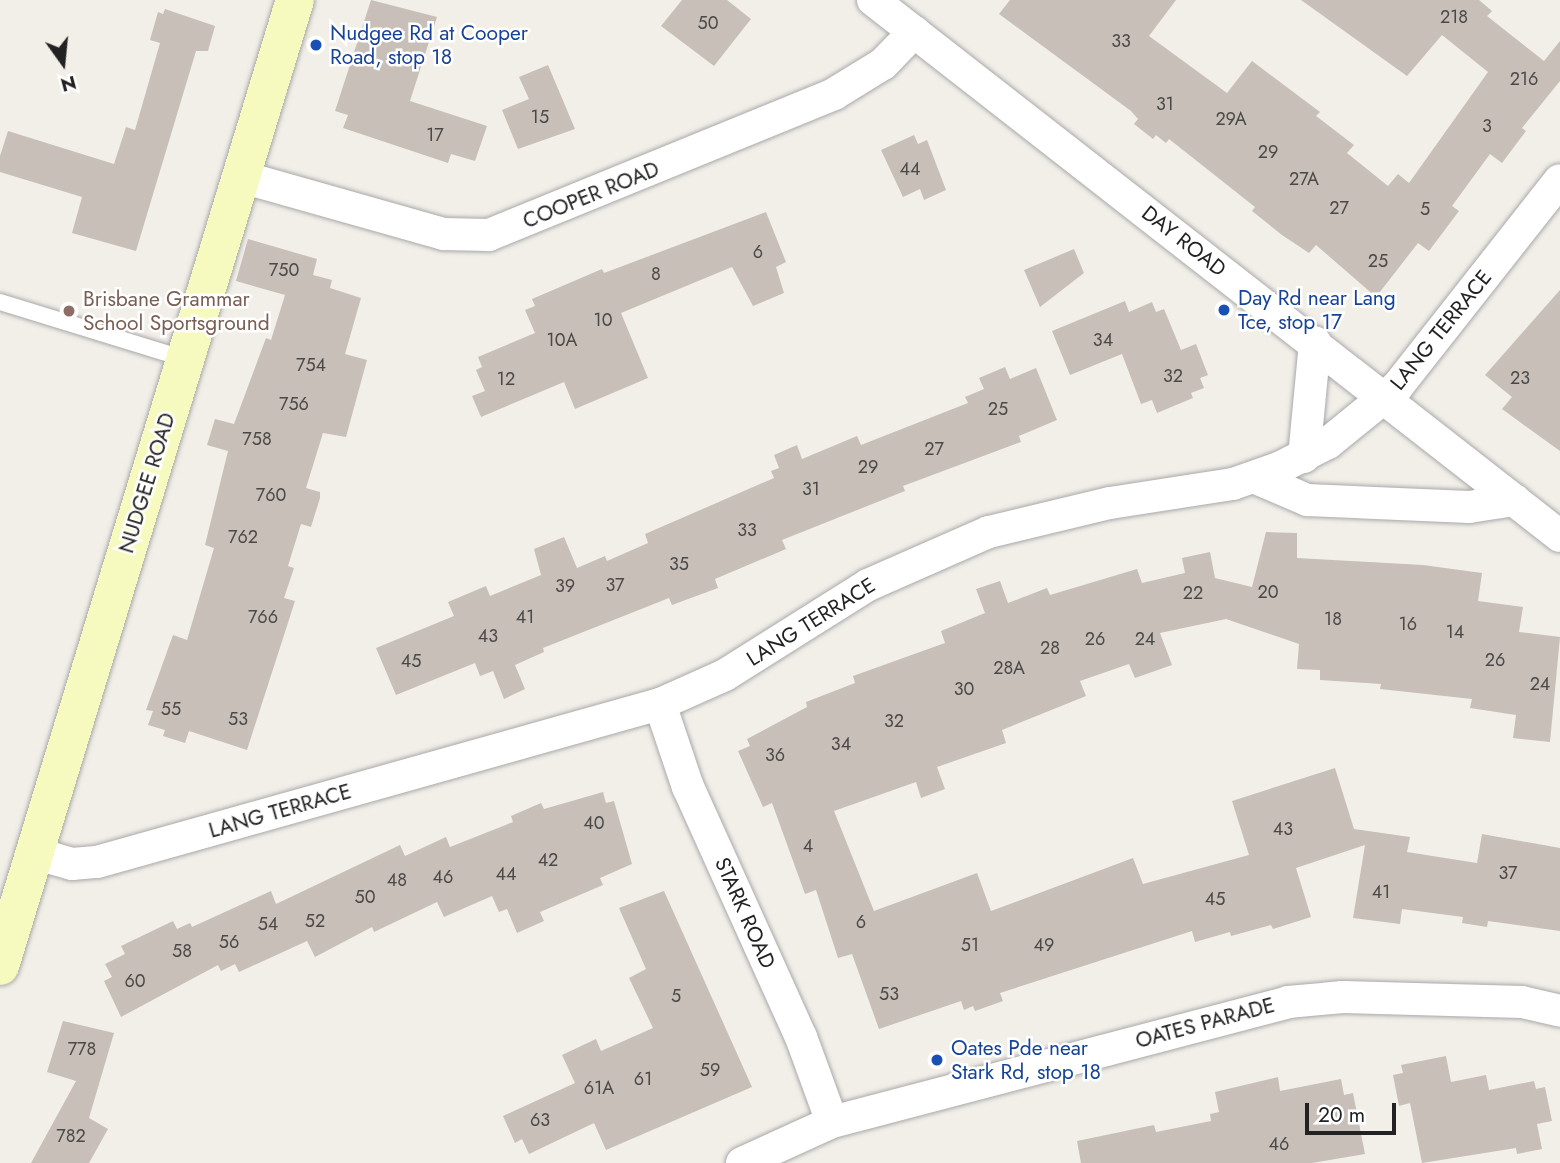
<!DOCTYPE html>
<style>
body{margin:0}
#map{position:relative;width:1560px;height:1163px;overflow:hidden;background:#f2efe9;font-family:Jost,sans-serif}
div>[style]{position:absolute}
.building>*{inset:0;background:#c7bfb8}
.roads{filter:drop-shadow(0 0 2px #a9a9a9) drop-shadow(0 0 2px #a9a9a9)}
.lane>*{height:16px;margin:-8px;padding:0 8px;transform-origin:8px;border-radius:8px;background:#fff}
.street>*{height:32px;margin:-16px;padding:0 16px;transform-origin:16px;border-radius:16px;background:#fff}
.secondary>*{height:38px;margin:-19px;padding:0 19px;transform-origin:19px;border-radius:19px;background:#f7fabf}
.dots>*{width:19px;height:19px;translate:-50% -50%;box-sizing:border-box;border:4px solid #fff;border-radius:50%}
span{translate:-50% -50%;white-space:nowrap;text-align:center;line-height:1.15;-webkit-text-stroke:5px #fff;paint-order:stroke}
.number-label{font-size:18px;color:#4b4948}
.number-label span{-webkit-text-stroke-width:0}
.transit-label{font-size:21px;color:#164399}
.left{translate:0 -50%;text-align:left}
.street-label{font-size:21px;color:#222}
.education-label{font-size:21px;color:#785e54}
.north{position:absolute;left:28px;top:28px;width:70px;height:70px;-webkit-text-stroke:5px #fff;paint-order:stroke;rotate:165deg;font-size:19px;font-weight:700;line-height:28px;text-align:center;color:#222}
.north::after{content:'';display:block;margin:auto;width:24px;height:32px;background:#222;clip-path:polygon(50% 0,100% 100%,50% 72%,0 100%)}
.scale{position:absolute;left:1305px;top:1103px;width:91px;height:32px;box-sizing:border-box;border:4px solid #222;border-top:0;padding-left:9px;font-size:21px;line-height:24px;white-space:nowrap;color:#222;-webkit-text-stroke:5px #fff;paint-order:stroke}
</style>
<div id="map">
<div class="building">
<i style="clip-path:polygon(371px 0,437px 17px,410px 101px,487px 126px,475px 161px,451px 154px,448px 163px,343px 128px,348px 115px,335px 111px)"></i>
<i style="clip-path:polygon(682px 0,727px 0,751px 19px,714px 66px,661px 26px)"></i>
<i style="clip-path:polygon(1010px 0,1176px 0,1149px 36px,1227px 93px,1252px 61px,1320px 112px,1316px 116px,1354px 145px,1347px 153px,1388px 186px,1398px 174px,1409px 183px,1488px 72px,1442px 35px,1407px 76px,1301px 0,1479px 0,1492px 11px,1487px 16px,1544px 61px,1560px 41px,1560px 81px,1522px 128px,1526px 131px,1502px 163px,1490px 154px,1452px 206px,1459px 211px,1429px 251px,1418px 243px,1376px 297px,1316px 245px,1309px 253px,1282px 235px,1252px 211px,1255px 207px,1169px 139px,1166px 143px,1156px 135px,1153px 139px,1134px 124px,1138px 119px,1131px 111px,999px 14px)"></i>
<i style="clip-path:polygon(165px 9px,215px 26px,208px 51px,196px 51px,136px 251px,72px 233px,82px 197px,0 172px,0 156px,8px 131px,114px 164px,126px 127px,135px 130px,160px 43px,150px 40px,158px 12px,163px 14px)"></i>
<i style="clip-path:polygon(548px 65px,575px 129px,518px 149px,502px 110px,529px 99px,519px 77px)"></i>
<i style="clip-path:polygon(914px 135px,918px 144px,927px 140px,946px 190px,924px 200px,920px 189px,903px 197px,881px 150px)"></i>
<i style="clip-path:polygon(766px 212px,786px 262px,776px 267px,784px 293px,753px 306px,732px 267px,621px 313px,648px 378px,575px 409px,564px 382px,481px 417px,472px 396px,485px 391px,476px 370px,482px 367px,478px 357px,535px 333px,525px 310px,535px 306px,532px 299px,602px 269px,604px 273px)"></i>
<i style="clip-path:polygon(248px 239px,317px 259px,313px 275px,332px 280px,330px 288px,361px 298px,345px 354px,367px 360px,346px 437px,323px 433px,306px 488px,320px 492px,320px 498px,311px 527px,301px 524px,288px 566px,294px 568px,284px 598px,295px 601px,247px 750px,189px 731px,185px 743px,163px 736px,165px 730px,148px 725px,153px 711px,146px 710px,173px 635px,187px 640px,214px 548px,205px 545px,228px 451px,207px 445px,215px 419px,234px 424px,266px 338px,271px 340px,285px 295px,236px 281px)"></i>
<i style="clip-path:polygon(1074px 249px,1084px 273px,1040px 307px,1024px 270px)"></i>
<i style="clip-path:polygon(1560px 290px,1560px 451px,1502px 409px,1512px 397px,1485px 375px)"></i>
<i style="clip-path:polygon(1125px 301px,1129px 312px,1152px 302px,1156px 312px,1164px 309px,1181px 350px,1196px 344px,1208px 375px,1200px 378px,1204px 388px,1191px 393px,1193px 398px,1157px 413px,1152px 400px,1141px 404px,1122px 354px,1070px 375px,1052px 331px)"></i>
<i style="clip-path:polygon(1005px 367px,1010px 379px,1036px 368px,1057px 420px,1019px 436px,1021px 442px,903px 486px,905px 491px,782px 540px,786px 549px,715px 579px,718px 588px,672px 605px,669px 598px,543px 648px,544px 652px,515px 665px,525px 689px,504px 699px,493px 671px,480px 676px,475px 663px,396px 695px,376px 648px,454px 616px,448px 602px,486px 586px,490px 596px,541px 575px,534px 549px,564px 537px,577px 568px,605px 556px,607px 561px,648px 543px,645px 534px,774px 478px,771px 471px,779px 468px,774px 455px,797px 445px,802px 459px,857px 436px,861px 445px,968px 403px,965px 397px,984px 389px,979px 378px)"></i>
<i style="clip-path:polygon(1266px 532px,1297px 533px,1297px 558px,1423px 565px,1482px 573px,1478px 601px,1523px 607px,1519px 632px,1560px 637px,1550px 742px,1513px 738px,1516px 715px,1470px 708px,1472px 699px,1380px 689px,1381px 684px,1320px 680px,1320px 670px,1297px 669px,1299px 644px,1226px 619px,1160px 633px,1172px 665px,1135px 678px,1129px 664px,1080px 681px,1086px 696px,1002px 730px,1006px 743px,937px 767px,945px 789px,921px 798px,916px 782px,834px 811px,874px 911px,977px 873px,991px 911px,1133px 858px,1143px 884px,1249px 855px,1232px 801px,1335px 768px,1354px 829px,1410px 837px,1407px 852px,1477px 863px,1482px 834px,1560px 848px,1560px 931px,1488px 921px,1487px 927px,1462px 923px,1463px 917px,1402px 909px,1400px 924px,1353px 918px,1365px 845px,1296px 868px,1311px 917px,1273px 929px,1271px 925px,1231px 936px,1230px 932px,1195px 942px,1192px 931px,1000px 993px,1003px 1001px,975px 1011px,973px 1006px,964px 1010px,961px 1001px,879px 1029px,852px 954px,838px 958px,816px 890px,805px 894px,772px 803px,763px 807px,738px 751px,750px 746px,747px 739px,807px 707px,806px 702px,855px 683px,853px 676px,945px 643px,941px 631px,985px 613px,976px 589px,1000px 581px,1008px 603px,1047px 588px,1050px 595px,1137px 569px,1142px 583px,1185px 573px,1182px 558px,1210px 552px,1215px 578px,1252px 587px)"></i>
<i style="clip-path:polygon(603px 792px,606px 803px,614px 801px,632px 864px,600px 878px,603px 885px,540px 912px,544px 921px,517px 933px,507px 909px,499px 912px,492px 896px,444px 917px,437px 902px,374px 932px,372px 927px,315px 957px,307px 941px,239px 972px,235px 964px,221px 971px,218px 965px,121px 1017px,104px 981px,112px 977px,105px 964px,125px 954px,121px 946px,173px 921px,177px 929px,190px 923px,192px 927px,271px 891px,276px 904px,400px 845px,405px 856px,446px 837px,450px 847px,513px 822px,511px 816px,541px 803px,544px 809px)"></i>
<i style="clip-path:polygon(664px 891px,752px 1087px,606px 1150px,594px 1123px,529px 1154px,522px 1139px,515px 1143px,503px 1116px,575px 1083px,562px 1055px,596px 1039px,601px 1051px,653px 1028px,629px 978px,646px 969px,619px 908px)"></i>
<i style="clip-path:polygon(63px 1021px,114px 1033px,89px 1118px,108px 1129px,89px 1163px,31px 1163px,76px 1081px,47px 1072px)"></i>
<i style="clip-path:polygon(1446px 1056px,1451px 1082px,1486px 1075px,1489px 1090px,1534px 1081px,1536px 1089px,1545px 1087px,1552px 1121px,1537px 1124px,1542px 1149px,1517px 1154px,1516px 1148px,1422px 1163px,1410px 1103px,1399px 1106px,1393px 1075px,1403px 1073px,1401px 1065px)"></i>
<i style="clip-path:polygon(1278px 1077px,1280px 1091px,1341px 1079px,1344px 1095px,1353px 1093px,1365px 1154px,1312px 1163px,1081px 1163px,1077px 1141px,1154px 1125px,1156px 1132px,1211px 1121px,1210px 1114px,1219px 1112px,1215px 1092px)"></i>
</div>
<div class="roads">
<div class="lane">
<i style="left:0;top:302px;width:194px;rotate:17.1deg"></i>
</div>
<div class="street">
<i style="left:873px;top:0;width:871px;rotate:37.96deg"></i>
<i style="left:242px;top:177px;width:210px;rotate:15.8deg"></i>
<i style="left:444px;top:234px;width:45px;rotate:1.3deg"></i>
<i style="left:489px;top:235px;width:373px;rotate:-22.2deg"></i>
<i style="left:834px;top:94px;width:57px;rotate:-31.5deg"></i>
<i style="left:883px;top:64px;width:45px;rotate:-45.9deg"></i>
<i style="left:1304px;top:457px;width:115px;rotate:-84.5deg"></i>
<i style="left:1256px;top:478px;width:56px;rotate:23.3deg"></i>
<i style="left:1307px;top:500px;width:162px;rotate:2.5deg"></i>
<i style="left:1469px;top:507px;width:46px;rotate:-8.8deg"></i>
<i style="left:660px;top:704px;width:88px;rotate:71.4deg"></i>
<i style="left:688px;top:787px;width:274px;rotate:65.7deg"></i>
<i style="left:801px;top:1037px;width:90px;rotate:70deg"></i>
<i style="left:34px;top:853px;width:40px;rotate:16deg"></i>
<i style="left:72px;top:864px;width:25px;rotate:-5deg"></i>
<i style="left:97px;top:862px;width:585px;rotate:-15.68deg"></i>
<i style="left:660px;top:704px;width:71px;rotate:-24deg"></i>
<i style="left:725px;top:675px;width:169px;rotate:-32.2deg"></i>
<i style="left:868px;top:585px;width:132px;rotate:-23.7deg"></i>
<i style="left:989px;top:532px;width:124px;rotate:-13.5deg"></i>
<i style="left:1110px;top:503px;width:124px;rotate:-8.8deg"></i>
<i style="left:1233px;top:484px;width:51px;rotate:-19.5deg"></i>
<i style="left:1281px;top:467px;width:53px;rotate:-27.1deg"></i>
<i style="left:1328px;top:443px;width:89px;rotate:-39.1deg"></i>
<i style="left:1397px;top:387px;width:263px;rotate:-51.8deg"></i>
<i style="left:742px;top:1163px;width:99px;rotate:-24.5deg"></i>
<i style="left:832px;top:1122px;width:472px;rotate:-14.7deg"></i>
<i style="left:1288px;top:1002px;width:55px;rotate:-5.2deg"></i>
<i style="left:1343px;top:997px;width:179px;rotate:1.6deg"></i>
<i style="left:1522px;top:1002px;width:39px;rotate:13deg"></i>
</div>
<div class="secondary">
<i style="left:0;top:966px;width:1010px;rotate:-73.02deg"></i>
</div>
</div>
<div class="dots">
<i style="left:316px;top:45px;background:#1a4fb4"></i>
<i style="left:1224px;top:310px;background:#1a4fb4"></i>
<i style="left:69px;top:311px;background:#8d6e63"></i>
<i style="left:937px;top:1060px;background:#1a4fb4"></i>
</div>
<div class="number-label">
<span style="left:1454px;top:17px">218</span>
<span style="left:708px;top:23px">50</span>
<span style="left:1121px;top:41px">33</span>
<span style="left:1524px;top:79px">216</span>
<span style="left:1165px;top:104px">31</span>
<span style="left:540px;top:117px">15</span>
<span style="left:1231px;top:119px">29A</span>
<span style="left:1487px;top:126px">3</span>
<span style="left:435px;top:135px">17</span>
<span style="left:1268px;top:152px">29</span>
<span style="left:910px;top:169px">44</span>
<span style="left:1304px;top:179px">27A</span>
<span style="left:1339px;top:208px">27</span>
<span style="left:1425px;top:209px">5</span>
<span style="left:758px;top:252px">6</span>
<span style="left:1378px;top:261px">25</span>
<span style="left:284px;top:270px">750</span>
<span style="left:656px;top:274px">8</span>
<span style="left:603px;top:320px">10</span>
<span style="left:562px;top:340px">10A</span>
<span style="left:1103px;top:340px">34</span>
<span style="left:311px;top:365px">754</span>
<span style="left:1173px;top:376px">32</span>
<span style="left:1520px;top:378px">23</span>
<span style="left:506px;top:379px">12</span>
<span style="left:294px;top:404px">756</span>
<span style="left:998px;top:409px">25</span>
<span style="left:257px;top:439px">758</span>
<span style="left:934px;top:449px">27</span>
<span style="left:868px;top:467px">29</span>
<span style="left:811px;top:489px">31</span>
<span style="left:271px;top:495px">760</span>
<span style="left:747px;top:530px">33</span>
<span style="left:243px;top:537px">762</span>
<span style="left:679px;top:564px">35</span>
<span style="left:615px;top:585px">37</span>
<span style="left:565px;top:586px">39</span>
<span style="left:1268px;top:592px">20</span>
<span style="left:1193px;top:593px">22</span>
<span style="left:263px;top:617px">766</span>
<span style="left:525px;top:617px">41</span>
<span style="left:1333px;top:619px">18</span>
<span style="left:1408px;top:624px">16</span>
<span style="left:1455px;top:632px">14</span>
<span style="left:488px;top:636px">43</span>
<span style="left:1095px;top:639px">26</span>
<span style="left:1145px;top:639px">24</span>
<span style="left:1050px;top:648px">28</span>
<span style="left:1495px;top:660px">26</span>
<span style="left:411px;top:661px">45</span>
<span style="left:1009px;top:668px">28A</span>
<span style="left:1540px;top:684px">24</span>
<span style="left:964px;top:689px">30</span>
<span style="left:171px;top:709px">55</span>
<span style="left:238px;top:719px">53</span>
<span style="left:894px;top:721px">32</span>
<span style="left:841px;top:744px">34</span>
<span style="left:775px;top:755px">36</span>
<span style="left:594px;top:823px">40</span>
<span style="left:1283px;top:829px">43</span>
<span style="left:808px;top:846px">4</span>
<span style="left:548px;top:860px">42</span>
<span style="left:1508px;top:873px">37</span>
<span style="left:506px;top:874px">44</span>
<span style="left:443px;top:877px">46</span>
<span style="left:397px;top:880px">48</span>
<span style="left:1381px;top:892px">41</span>
<span style="left:365px;top:897px">50</span>
<span style="left:1215px;top:899px">45</span>
<span style="left:315px;top:921px">52</span>
<span style="left:861px;top:922px">6</span>
<span style="left:268px;top:924px">54</span>
<span style="left:229px;top:942px">56</span>
<span style="left:970px;top:945px">51</span>
<span style="left:1044px;top:945px">49</span>
<span style="left:182px;top:951px">58</span>
<span style="left:135px;top:981px">60</span>
<span style="left:889px;top:994px">53</span>
<span style="left:676px;top:996px">5</span>
<span style="left:82px;top:1049px">778</span>
<span style="left:710px;top:1070px">59</span>
<span style="left:643px;top:1079px">61</span>
<span style="left:599px;top:1088px">61A</span>
<span style="left:540px;top:1120px">63</span>
<span style="left:71px;top:1136px">782</span>
<span style="left:1279px;top:1144px">46</span>
</div>
<div class="transit-label">
<span class="left" style="left:330px;top:45px">Nudgee Rd at Cooper<br>Road, stop 18</span>
<span class="left" style="left:1238px;top:310px">Day Rd near Lang<br>Tce, stop 17</span>
<span class="left" style="left:951px;top:1060px">Oates Pde near<br>Stark Rd, stop 18</span>
</div>
<div class="street-label">
<span style="left:591px;top:195px;rotate:-22deg">COOPER ROAD</span>
<span style="left:1184px;top:241px;rotate:38deg">DAY ROAD</span>
<span style="left:1441px;top:330px;rotate:-51deg">LANG TERRACE</span>
<span style="left:147px;top:483px;rotate:-73deg">NUDGEE ROAD</span>
<span style="left:811px;top:622px;rotate:-32deg">LANG TERRACE</span>
<span style="left:280px;top:811px;rotate:-16deg">LANG TERRACE</span>
<span style="left:745px;top:913px;rotate:66deg">STARK ROAD</span>
<span style="left:1205px;top:1023px;rotate:-15deg">OATES PARADE</span>
</div>
<div class="education-label">
<span class="left" style="left:83px;top:311px">Brisbane Grammar<br>School Sportsground</span>
</div>
<div class="north">N</div>
<div class="scale">20 m</div>
</div>
